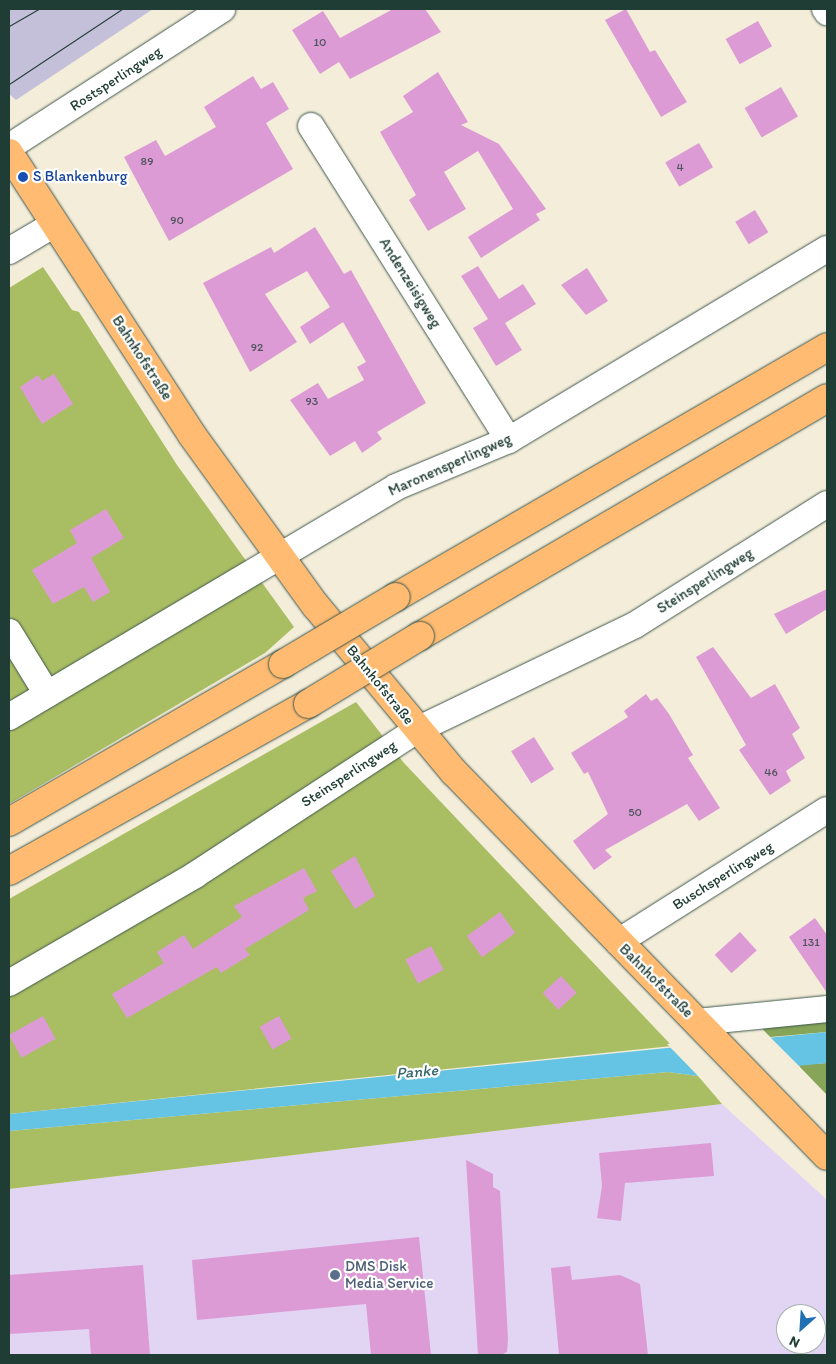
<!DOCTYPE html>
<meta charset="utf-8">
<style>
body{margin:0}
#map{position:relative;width:836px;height:1364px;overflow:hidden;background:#f3edd9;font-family:Itim,sans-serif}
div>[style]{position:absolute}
.built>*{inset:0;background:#e2d4f3}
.industrial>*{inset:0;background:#c5c0da}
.green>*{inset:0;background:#a9be63}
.forest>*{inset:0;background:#86a559}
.water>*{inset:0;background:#65c3e3}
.pier>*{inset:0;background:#f3edd9}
.building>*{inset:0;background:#dd9bd5;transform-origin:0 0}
.roads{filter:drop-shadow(0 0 1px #3f574d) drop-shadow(0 0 1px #3f574d)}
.minor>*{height:26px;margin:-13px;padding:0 13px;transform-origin:13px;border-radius:13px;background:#fff}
.major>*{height:28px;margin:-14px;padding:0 14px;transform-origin:14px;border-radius:14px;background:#febb71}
.highway>*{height:28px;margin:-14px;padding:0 14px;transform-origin:14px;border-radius:14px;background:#febb71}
.tram>*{height:1px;margin:-0.5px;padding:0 0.5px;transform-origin:0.5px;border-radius:0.5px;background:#1f3d34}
.bridges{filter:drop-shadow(0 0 1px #3f574d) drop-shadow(0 0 1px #3f574d)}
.highway-bridge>*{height:28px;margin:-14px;padding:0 14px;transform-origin:14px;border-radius:14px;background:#febb71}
.dots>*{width:14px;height:14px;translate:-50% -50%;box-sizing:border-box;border:2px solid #fff;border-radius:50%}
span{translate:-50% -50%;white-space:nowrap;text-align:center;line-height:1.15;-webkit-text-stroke:4.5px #fff;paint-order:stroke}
.number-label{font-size:12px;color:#4e545c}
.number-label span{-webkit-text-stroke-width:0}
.street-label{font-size:15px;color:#1f3d34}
.transit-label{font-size:15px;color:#164399}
.left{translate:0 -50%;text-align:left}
.service-label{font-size:15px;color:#4e5e75}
.water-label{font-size:16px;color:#346569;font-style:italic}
.frame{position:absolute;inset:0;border:10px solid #1f3d34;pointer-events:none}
.north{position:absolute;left:776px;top:1304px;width:50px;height:50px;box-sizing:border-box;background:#fff;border:1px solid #a5b1ae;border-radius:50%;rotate:206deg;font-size:14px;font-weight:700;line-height:20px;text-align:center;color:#1f3d34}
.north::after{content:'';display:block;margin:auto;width:18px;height:22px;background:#1f6fb2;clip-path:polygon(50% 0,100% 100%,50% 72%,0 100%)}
</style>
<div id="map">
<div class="built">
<i style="clip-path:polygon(evenodd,722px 1104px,827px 1200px,827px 1355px,9px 1355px,9px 1189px,722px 1104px,786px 1314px,816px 1314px,816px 1344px,786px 1344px,786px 1314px)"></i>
</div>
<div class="industrial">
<i style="clip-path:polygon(9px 9px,153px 9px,16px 100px,9px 94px)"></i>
</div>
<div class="green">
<i style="clip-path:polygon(43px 267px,72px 310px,79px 312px,177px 465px,294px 627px,265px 653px,9px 804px,9px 288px)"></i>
<i style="clip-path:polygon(356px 702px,404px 763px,672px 1046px,9px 1114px,9px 899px)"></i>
<i style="clip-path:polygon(668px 1072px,698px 1076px,722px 1104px,9px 1189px,9px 1131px)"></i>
</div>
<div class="forest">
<i style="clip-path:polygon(827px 1017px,827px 1032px,770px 1037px,757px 1023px)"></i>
<i style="clip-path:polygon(827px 1063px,827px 1095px,798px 1065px)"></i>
</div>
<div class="water">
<i style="clip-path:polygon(827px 1032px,827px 1063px,698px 1076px,668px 1072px,9px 1131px,9px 1114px)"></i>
</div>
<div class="pier">
<i style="clip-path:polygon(768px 1035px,800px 1067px,700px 1078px,667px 1044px)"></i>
</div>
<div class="building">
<i style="clip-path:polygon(393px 9px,425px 9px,441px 32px,350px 79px,339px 62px,320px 74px,292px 30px,323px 11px,340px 38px)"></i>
<i style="clip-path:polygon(626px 9px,650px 52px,655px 50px,687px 102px,661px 117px,605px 20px)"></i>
<i style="left:758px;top:21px;width:29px;height:37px;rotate:61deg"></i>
<i style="clip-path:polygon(438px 72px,468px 122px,461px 125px,499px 144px,546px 209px,536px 214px,540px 220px,481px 258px,468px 237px,513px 209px,478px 151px,444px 172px,466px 209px,428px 231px,409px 200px,416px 195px,380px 132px,413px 112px,403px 96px)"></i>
<i style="clip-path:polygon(253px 76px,261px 89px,273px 82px,289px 109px,266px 123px,293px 169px,169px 241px,124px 157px,156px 140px,165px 156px,216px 127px,204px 107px)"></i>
<i style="left:781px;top:87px;width:34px;height:42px;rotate:60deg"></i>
<i style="left:699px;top:143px;width:28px;height:39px;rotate:60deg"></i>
<i style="left:755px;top:210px;width:26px;height:23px;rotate:59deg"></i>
<i style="clip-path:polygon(315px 227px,344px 274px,351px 270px,426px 403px,377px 432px,382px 439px,362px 453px,355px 441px,330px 456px,290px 400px,318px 383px,328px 399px,364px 380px,357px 367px,366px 362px,343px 322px,310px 344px,300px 327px,330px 307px,307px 271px,265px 294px,297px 342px,250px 372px,203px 283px,271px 247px,274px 253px)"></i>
<i style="clip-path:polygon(478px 266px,499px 299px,523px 284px,536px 304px,505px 323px,522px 350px,496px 366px,473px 328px,488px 319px,461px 276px)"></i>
<i style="clip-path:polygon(587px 268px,608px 301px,586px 315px,561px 285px)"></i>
<i style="clip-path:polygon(54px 374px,73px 404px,42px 424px,20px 387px,38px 375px,42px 381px)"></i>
<i style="clip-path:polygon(106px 509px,124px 538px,91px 558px,110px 592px,93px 602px,84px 587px,53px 604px,32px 570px,77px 543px,70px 530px)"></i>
<i style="clip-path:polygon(827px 589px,827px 609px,786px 634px,774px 614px)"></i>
<i style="clip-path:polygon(713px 647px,751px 698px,775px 684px,800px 728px,792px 734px,805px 758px,786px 771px,791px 781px,770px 795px,739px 750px,746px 745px,696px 657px)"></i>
<i style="clip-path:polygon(646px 694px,651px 701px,657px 698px,669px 714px,693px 755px,688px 758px,720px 808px,699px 821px,687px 804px,605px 850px,612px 857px,594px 870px,573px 841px,608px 814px,588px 772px,584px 774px,571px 753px,628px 717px,624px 711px)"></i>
<i style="left:534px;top:737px;width:38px;height:27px;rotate:58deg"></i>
<i style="clip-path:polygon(355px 856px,375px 896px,355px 909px,331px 871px)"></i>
<i style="clip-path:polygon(304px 868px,317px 891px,303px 898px,309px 910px,245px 949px,250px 955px,221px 973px,217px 967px,127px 1018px,112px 994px,164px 963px,157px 952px,184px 935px,193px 949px,242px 917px,234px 906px)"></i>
<i style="left:500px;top:912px;width:26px;height:41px;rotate:54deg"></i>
<i style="clip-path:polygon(815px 918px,827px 935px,827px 993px,789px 937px)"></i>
<i style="left:740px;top:932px;width:25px;height:34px;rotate:48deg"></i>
<i style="left:431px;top:946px;width:27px;height:29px;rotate:62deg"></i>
<i style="left:561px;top:976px;width:23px;height:25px;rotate:47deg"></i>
<i style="left:43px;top:1016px;width:26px;height:39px;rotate:61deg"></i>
<i style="left:279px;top:1016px;width:26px;height:22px;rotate:61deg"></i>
<i style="clip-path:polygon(711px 1143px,714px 1176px,625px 1183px,621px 1221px,597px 1218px,602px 1186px,599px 1153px)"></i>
<i style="clip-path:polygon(466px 1160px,493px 1174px,493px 1187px,500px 1191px,508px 1339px,507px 1352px,501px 1355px,478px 1355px)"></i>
<i style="clip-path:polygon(419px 1237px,431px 1355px,371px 1355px,366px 1304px,197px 1320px,192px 1260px)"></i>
<i style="clip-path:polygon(143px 1265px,150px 1355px,91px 1355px,89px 1329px,9px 1334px,9px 1275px)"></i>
<i style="clip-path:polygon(570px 1266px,572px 1280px,620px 1275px,640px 1284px,648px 1355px,559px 1355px,551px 1268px)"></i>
</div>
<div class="roads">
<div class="minor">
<i style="left:825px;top:9px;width:4px;rotate:56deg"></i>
<i style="left:311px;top:126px;width:371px;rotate:57.8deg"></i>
<i style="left:9px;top:147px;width:254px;rotate:-32.9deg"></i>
<i style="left:9px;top:251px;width:51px;rotate:-30.6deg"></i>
<i style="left:9px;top:632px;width:73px;rotate:58.5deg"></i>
<i style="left:9px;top:717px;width:450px;rotate:-30.7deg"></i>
<i style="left:396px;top:487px;width:122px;rotate:-22.6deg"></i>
<i style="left:509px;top:440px;width:371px;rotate:-31deg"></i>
<i style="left:618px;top:942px;width:247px;rotate:-32.3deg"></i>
<i style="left:9px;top:983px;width:215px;rotate:-30.1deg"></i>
<i style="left:195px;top:875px;width:265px;rotate:-33.2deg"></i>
<i style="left:417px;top:730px;width:242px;rotate:-25.7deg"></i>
<i style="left:635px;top:625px;width:227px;rotate:-32.2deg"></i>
<i style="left:697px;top:1022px;width:131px;rotate:-5.7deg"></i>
</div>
<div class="major">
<i style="left:9px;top:153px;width:336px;rotate:57deg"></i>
<i style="left:192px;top:435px;width:211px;rotate:54.1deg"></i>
<i style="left:316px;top:606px;width:216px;rotate:50.3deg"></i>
<i style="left:454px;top:772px;width:535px;rotate:45.83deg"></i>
</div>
<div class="highway">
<i style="left:396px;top:597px;width:498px;rotate:-30.1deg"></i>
<i style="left:420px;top:636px;width:471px;rotate:-30.3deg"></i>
<i style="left:9px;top:822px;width:316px;rotate:-30deg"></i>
<i style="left:9px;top:871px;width:342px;rotate:-29.2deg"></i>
</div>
</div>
<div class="tram">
<i style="left:9px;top:26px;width:34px;rotate:-30deg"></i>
<i style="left:9px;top:84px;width:136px;rotate:-33.6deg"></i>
</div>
<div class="bridges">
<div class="highway-bridge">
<i style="left:283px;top:664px;width:131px;rotate:-30.7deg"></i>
<i style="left:308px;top:704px;width:131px;rotate:-31.3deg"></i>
</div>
</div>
<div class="dots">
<i style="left:23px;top:177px;background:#1a4fb4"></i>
<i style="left:335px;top:1275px;background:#5c6f8a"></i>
</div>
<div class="number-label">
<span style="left:320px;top:43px">10</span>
<span style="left:147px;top:162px">89</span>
<span style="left:680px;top:168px">4</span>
<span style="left:177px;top:221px">90</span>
<span style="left:257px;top:348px">92</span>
<span style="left:312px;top:402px">93</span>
<span style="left:771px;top:773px">46</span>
<span style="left:635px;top:813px">50</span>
<span style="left:811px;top:943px">131</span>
</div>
<div class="street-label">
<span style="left:116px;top:79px;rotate:-33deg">Rostsperlingweg</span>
<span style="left:410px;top:283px;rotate:58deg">Andenzeisigweg</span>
<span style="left:142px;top:358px;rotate:57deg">Bahnhofstraße</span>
<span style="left:450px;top:465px;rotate:-24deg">Maronensperlingweg</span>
<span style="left:705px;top:581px;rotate:-32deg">Steinsperlingweg</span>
<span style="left:380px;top:685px;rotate:51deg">Bahnhofstraße</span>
<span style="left:349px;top:774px;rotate:-33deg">Steinsperlingweg</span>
<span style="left:723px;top:876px;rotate:-32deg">Buschsperlingweg</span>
<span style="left:656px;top:981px;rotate:45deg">Bahnhofstraße</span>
</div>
<div class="transit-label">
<span class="left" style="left:33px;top:177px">S Blankenburg</span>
</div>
<div class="service-label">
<span class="left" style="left:345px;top:1275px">DMS Disk<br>Media Service</span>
</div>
<div class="water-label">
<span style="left:417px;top:1072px;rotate:-5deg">Panke</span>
</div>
<div class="frame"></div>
<div class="north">N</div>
</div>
